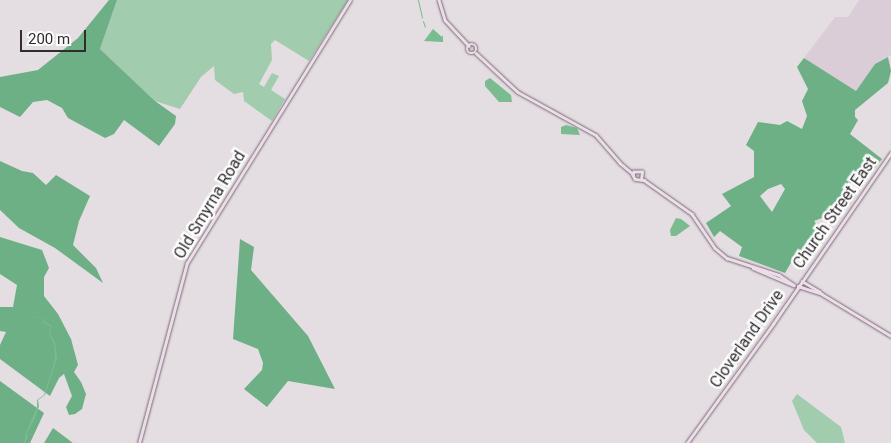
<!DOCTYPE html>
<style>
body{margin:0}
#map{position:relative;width:891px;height:443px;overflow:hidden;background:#e4dde2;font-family:Roboto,sans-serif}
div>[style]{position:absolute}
.built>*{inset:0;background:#dbcdd7}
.green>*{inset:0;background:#a1ccae}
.forest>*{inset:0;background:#6db085}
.water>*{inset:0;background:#78bc90}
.stream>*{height:1px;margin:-0.5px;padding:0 0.5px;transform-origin:0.5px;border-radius:0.5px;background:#78bc90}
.roads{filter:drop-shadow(0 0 1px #756e73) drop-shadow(0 0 1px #756e73)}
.secondary>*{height:2.5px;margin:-1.25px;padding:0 1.25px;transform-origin:1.25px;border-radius:1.25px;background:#efdceb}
.secondary>.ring{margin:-1.25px;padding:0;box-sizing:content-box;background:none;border:2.5px solid #efdceb;border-radius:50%}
span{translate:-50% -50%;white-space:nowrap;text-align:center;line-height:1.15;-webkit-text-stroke:5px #fff;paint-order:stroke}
.street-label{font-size:16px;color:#302d2f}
.scale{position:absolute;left:20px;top:30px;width:66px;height:22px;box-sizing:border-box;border:2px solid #302d2f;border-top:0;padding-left:6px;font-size:15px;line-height:18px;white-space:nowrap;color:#302d2f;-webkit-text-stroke:4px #fff;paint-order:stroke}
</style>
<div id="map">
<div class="built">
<i style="clip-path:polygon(859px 0,891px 0,891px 55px,875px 64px,856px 91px,804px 58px,835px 17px,848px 17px)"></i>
</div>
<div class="green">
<i style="clip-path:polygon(117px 0,348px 0,309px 61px,275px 40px,271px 44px,272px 60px,259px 84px,264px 87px,272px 73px,279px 76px,271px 90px,285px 99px,272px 121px,244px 101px,243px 92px,234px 94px,215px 80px,214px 66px,201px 77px,180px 109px,155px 101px,100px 49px)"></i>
<i style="clip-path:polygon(797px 394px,841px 427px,845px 443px,817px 443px,804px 430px,792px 401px)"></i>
</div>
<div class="forest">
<i style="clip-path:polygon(109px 0,117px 0,100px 49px,155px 101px,176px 116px,175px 124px,159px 146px,124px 120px,114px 134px,105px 138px,68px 118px,62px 108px,47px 100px,33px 102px,20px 117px,0 107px,0 77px,38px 70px,78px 38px)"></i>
<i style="clip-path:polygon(evenodd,888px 57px,891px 71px,888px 83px,855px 110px,855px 117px,858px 120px,850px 134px,882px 159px,862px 184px,848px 183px,848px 193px,854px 197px,838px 217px,830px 215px,814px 221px,825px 234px,806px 262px,796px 254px,785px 273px,739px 256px,742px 247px,720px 231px,714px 237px,706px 223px,731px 206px,722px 194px,754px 177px,754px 151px,746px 145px,758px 122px,780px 125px,787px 121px,802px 129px,807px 116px,802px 101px,808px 89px,797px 67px,804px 58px,856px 91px,875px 64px,888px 57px,781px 184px,785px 189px,772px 212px,760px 196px,768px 189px,781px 184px)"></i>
<i style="clip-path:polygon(0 161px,22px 171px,33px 173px,46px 185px,56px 175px,90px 196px,79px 221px,73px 245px,96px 268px,103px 283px,55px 248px,19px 228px,0 210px)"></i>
<i style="clip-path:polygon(0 237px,42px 250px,49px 268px,44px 277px,44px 296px,58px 314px,71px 339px,78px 365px,74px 372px,81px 382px,86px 394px,82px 409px,75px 414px,69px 415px,66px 407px,72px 396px,64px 374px,59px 378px,50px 396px,0 359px,0 345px,6px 332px,0 331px,0 307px,13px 307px,17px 285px,0 274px)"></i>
<i style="clip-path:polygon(240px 239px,254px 247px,251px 270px,308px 336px,335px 389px,288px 381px,267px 407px,244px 389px,262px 370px,263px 363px,258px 349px,233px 339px)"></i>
<i style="clip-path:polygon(0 381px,44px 413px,30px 443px,0 443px)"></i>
<i style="clip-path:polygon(53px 428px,73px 443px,44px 443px)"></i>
</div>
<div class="water">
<i style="clip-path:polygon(433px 29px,442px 37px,443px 35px,443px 42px,424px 41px)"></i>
<i style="clip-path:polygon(490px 78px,511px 95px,512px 102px,499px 102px,485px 86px,485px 81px)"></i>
<i style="clip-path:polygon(566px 125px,577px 128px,580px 135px,561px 134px,561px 127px)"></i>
<i style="clip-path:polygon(676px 218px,681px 219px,690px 226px,676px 236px,671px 236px,670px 230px)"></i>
<i style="clip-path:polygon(24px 316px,37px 317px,43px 318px,45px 322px,51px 325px,50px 334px,55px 343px,57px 358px,45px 395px,38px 400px,39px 406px,35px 418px,27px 433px,27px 439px,24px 443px,26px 433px,37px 407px,37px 400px,44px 395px,55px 360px,54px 344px,49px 334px,50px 326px,44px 323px,42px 318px)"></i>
</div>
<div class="stream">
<i style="left:418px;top:0;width:18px;rotate:77deg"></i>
<i style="left:423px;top:21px;width:6px;rotate:72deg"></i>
<i style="left:24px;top:443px;width:8px;rotate:-76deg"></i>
</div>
<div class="roads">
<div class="secondary">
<i style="left:439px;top:0;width:21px;rotate:73deg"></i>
<i style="left:445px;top:20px;width:35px;rotate:47deg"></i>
<i class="ring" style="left:467px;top:44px;width:7.5px;height:7.5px"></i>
<i style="left:476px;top:53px;width:57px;rotate:42.9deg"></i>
<i style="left:518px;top:92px;width:89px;rotate:28.9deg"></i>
<i style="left:596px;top:135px;width:37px;rotate:49deg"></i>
<i style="left:620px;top:163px;width:17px;rotate:40deg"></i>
<i style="left:641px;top:180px;width:8px;rotate:-83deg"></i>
<i style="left:642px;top:172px;width:8px;rotate:180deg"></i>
<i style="left:634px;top:172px;width:3px;rotate:108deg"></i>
<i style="left:633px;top:175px;width:4px;rotate:63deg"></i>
<i style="left:635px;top:179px;width:9px;rotate:6deg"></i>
<i style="left:644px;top:180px;width:59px;rotate:35.3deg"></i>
<i style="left:692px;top:214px;width:41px;rotate:55.9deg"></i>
<i style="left:715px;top:248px;width:16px;rotate:40deg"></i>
<i style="left:727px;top:258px;width:55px;rotate:18.1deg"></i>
<i style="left:779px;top:275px;width:18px;rotate:34deg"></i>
<i style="left:753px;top:268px;width:43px;rotate:23deg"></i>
<i style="left:802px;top:281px;width:21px;rotate:31deg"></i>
<i style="left:798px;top:286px;width:25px;rotate:18deg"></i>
<i style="left:822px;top:294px;width:81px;rotate:31.3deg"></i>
<i style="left:139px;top:443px;width:186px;rotate:-75.1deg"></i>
<i style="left:187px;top:263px;width:309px;rotate:-58.2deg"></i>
<i style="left:687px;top:443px;width:147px;rotate:-54.1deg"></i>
<i style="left:773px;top:324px;width:208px;rotate:-55.4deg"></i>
</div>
</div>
<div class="street-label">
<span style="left:210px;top:205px;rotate:-59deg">Old Smyrna Road</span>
<span style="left:835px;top:213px;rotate:-55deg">Church Street East</span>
<span style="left:747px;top:339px;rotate:-55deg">Cloverland Drive</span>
</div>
<div class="scale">200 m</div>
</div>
